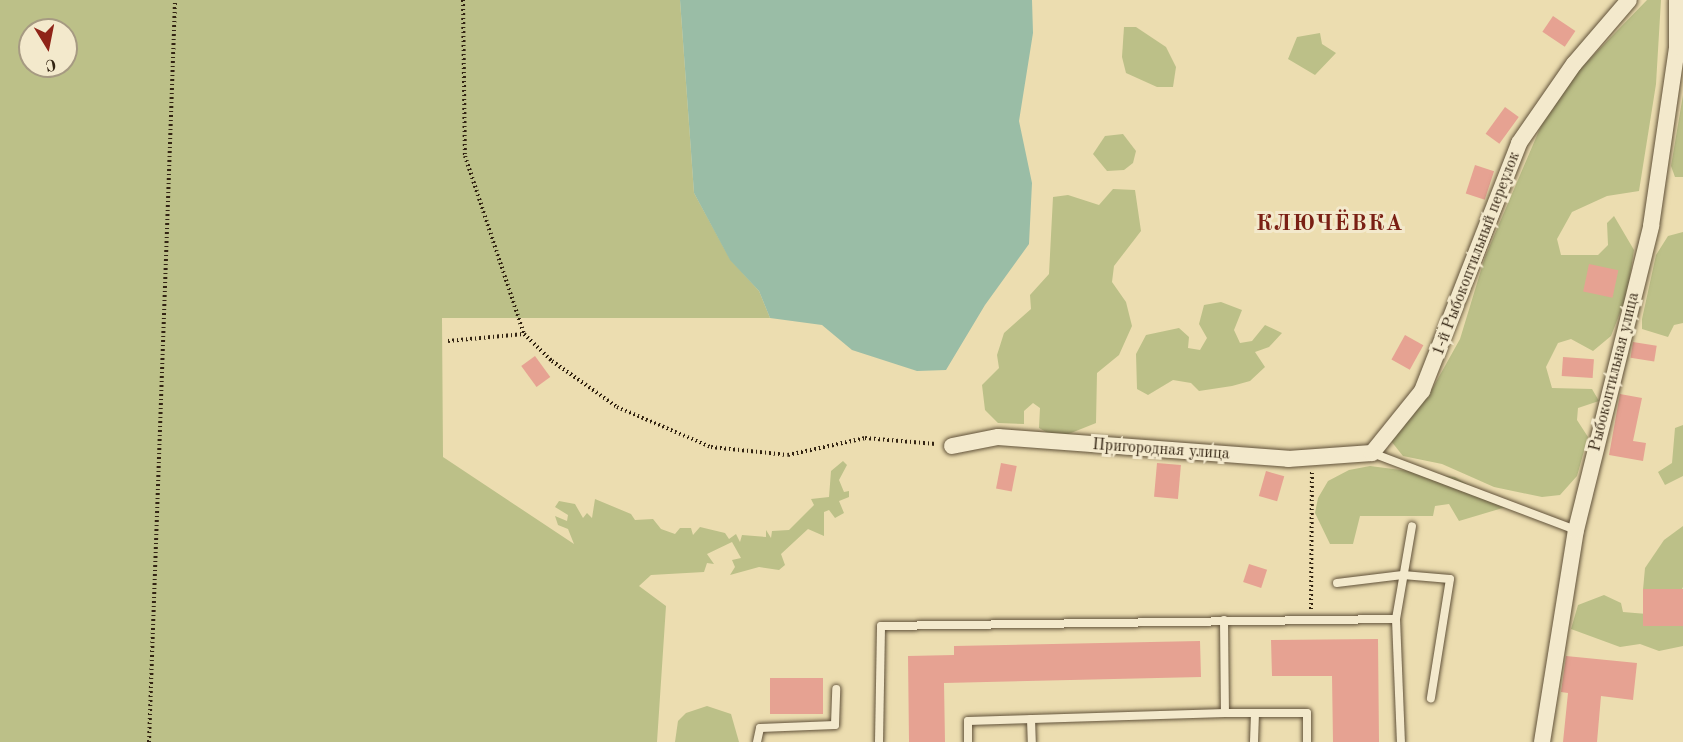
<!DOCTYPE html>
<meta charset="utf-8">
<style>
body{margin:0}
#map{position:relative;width:1683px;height:742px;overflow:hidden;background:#ecddb0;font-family:"Old Standard TT",serif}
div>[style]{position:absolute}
.green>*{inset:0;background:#bcc088}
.water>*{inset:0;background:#9abda6}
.building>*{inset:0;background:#e6a292;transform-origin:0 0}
.path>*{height:4px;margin-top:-2px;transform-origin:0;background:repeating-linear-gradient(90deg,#332412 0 1.5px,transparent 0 4.5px)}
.roads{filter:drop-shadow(0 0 2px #61523a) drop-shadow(0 0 2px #61523a)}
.service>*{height:8px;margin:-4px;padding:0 4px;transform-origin:4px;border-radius:4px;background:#f3e9cc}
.minor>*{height:16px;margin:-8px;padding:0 8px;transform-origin:8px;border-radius:8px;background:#f3e9cc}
span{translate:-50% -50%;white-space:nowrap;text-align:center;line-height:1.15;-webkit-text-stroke:6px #f3e9cc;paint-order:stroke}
.street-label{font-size:16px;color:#332412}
.district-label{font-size:22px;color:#7a1f14;font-weight:700;letter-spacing:1.5px}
.north{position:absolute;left:18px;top:18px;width:60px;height:60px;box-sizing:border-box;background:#f3e9cc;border:2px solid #a69a82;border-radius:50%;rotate:170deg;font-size:16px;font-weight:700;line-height:24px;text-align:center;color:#332412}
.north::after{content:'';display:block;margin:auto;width:21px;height:27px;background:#8f2418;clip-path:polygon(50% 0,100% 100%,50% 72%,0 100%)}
</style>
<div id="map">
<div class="green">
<i style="clip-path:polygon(evenodd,0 0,680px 0,694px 193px,730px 259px,759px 291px,770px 318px,442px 318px,443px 457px,574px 544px,568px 529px,558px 525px,555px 516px,567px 521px,568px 515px,555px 507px,559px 501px,575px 504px,583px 518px,587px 513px,592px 518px,595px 499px,631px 514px,635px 520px,653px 519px,661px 529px,675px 534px,680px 528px,691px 528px,693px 535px,700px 527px,725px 533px,729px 539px,736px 534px,740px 542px,742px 535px,766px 537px,766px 530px,771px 538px,772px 531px,789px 530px,814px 505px,811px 499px,829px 497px,831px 471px,843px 461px,847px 465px,839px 480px,844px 492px,849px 491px,849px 497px,839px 501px,844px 513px,835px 518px,829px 510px,824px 512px,824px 536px,808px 529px,781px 554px,785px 565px,779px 570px,759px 567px,730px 575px,735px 567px,732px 560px,741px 558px,732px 542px,707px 554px,714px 564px,707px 563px,704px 572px,651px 575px,639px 586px,666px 606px,657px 742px,0 742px,0 0,30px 30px,66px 30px,66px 66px,30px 66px,30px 30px)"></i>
<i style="clip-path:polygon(1647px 0,1661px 0,1656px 84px,1639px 191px,1607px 196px,1572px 212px,1557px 239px,1561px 255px,1598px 255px,1608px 245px,1607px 223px,1614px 216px,1634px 250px,1627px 295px,1611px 336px,1593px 351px,1571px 339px,1558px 343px,1546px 367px,1552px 388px,1592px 389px,1599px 401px,1578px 408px,1577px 420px,1588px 437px,1577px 476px,1560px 495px,1542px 497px,1494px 487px,1442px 464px,1403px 456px,1391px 441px,1431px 391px,1460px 339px,1485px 257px,1541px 126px,1579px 70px)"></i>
<i style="clip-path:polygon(1124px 27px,1136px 27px,1166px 47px,1176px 67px,1173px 87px,1157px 87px,1126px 73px,1122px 57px)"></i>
<i style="clip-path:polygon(1320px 33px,1322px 44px,1336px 53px,1315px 75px,1288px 59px,1297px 37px)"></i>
<i style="clip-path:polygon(1683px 95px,1683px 177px,1675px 177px,1671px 166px)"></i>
<i style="clip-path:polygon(1123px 134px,1136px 151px,1133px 163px,1124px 170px,1107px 171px,1093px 154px,1105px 136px)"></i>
<i style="clip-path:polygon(1113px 189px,1135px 190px,1141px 231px,1114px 266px,1112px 282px,1126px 302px,1132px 326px,1119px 355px,1097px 373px,1096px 423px,1066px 435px,1048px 433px,1039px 428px,1040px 408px,1033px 403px,1024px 411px,1024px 424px,998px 423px,985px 410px,982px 385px,999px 368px,997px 355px,1004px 333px,1031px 309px,1030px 295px,1049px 274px,1053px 197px,1068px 195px,1099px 205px)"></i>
<i style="clip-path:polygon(1683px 232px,1683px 323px,1674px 325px,1668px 337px,1642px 329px,1642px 319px,1656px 255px,1668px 236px)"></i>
<i style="clip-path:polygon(1221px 302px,1242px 310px,1234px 330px,1240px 343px,1252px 341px,1265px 325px,1282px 333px,1269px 347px,1255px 352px,1265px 367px,1250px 381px,1232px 386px,1199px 391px,1191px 383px,1173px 380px,1148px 395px,1137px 389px,1136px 354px,1146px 335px,1179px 328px,1189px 337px,1188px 348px,1200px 350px,1207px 338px,1199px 324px,1204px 305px)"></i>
<i style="clip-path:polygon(1683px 425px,1683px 476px,1665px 485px,1658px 472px,1672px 463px,1675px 428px)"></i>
<i style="clip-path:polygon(1370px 466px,1455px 477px,1506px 507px,1459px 521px,1449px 504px,1435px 506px,1433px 516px,1360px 516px,1353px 544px,1330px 544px,1315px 513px,1318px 498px,1328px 481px,1349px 470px)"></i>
<i style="clip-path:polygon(1683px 526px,1683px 587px,1677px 601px,1653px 604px,1643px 590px,1645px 568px,1664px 540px)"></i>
<i style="clip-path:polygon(1604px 595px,1621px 603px,1623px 612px,1683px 617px,1683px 646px,1659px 651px,1640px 644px,1620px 647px,1571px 629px,1578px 605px)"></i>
<i style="clip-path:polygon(707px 706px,731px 714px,739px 742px,675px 742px,678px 721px,686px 713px)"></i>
</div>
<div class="water">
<i style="clip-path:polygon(680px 0,1032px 0,1033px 33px,1019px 121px,1032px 183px,1029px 244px,985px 305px,946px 370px,917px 371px,852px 350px,822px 325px,770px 318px,759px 291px,730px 260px,694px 193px)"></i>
</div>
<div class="building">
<i style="left:1553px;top:16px;width:27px;height:19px;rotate:34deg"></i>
<i style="left:1505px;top:107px;width:17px;height:33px;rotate:36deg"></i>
<i style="left:1475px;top:165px;width:20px;height:30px;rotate:18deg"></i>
<i style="left:1589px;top:264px;width:30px;height:28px;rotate:12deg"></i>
<i style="left:1405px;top:335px;width:21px;height:28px;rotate:29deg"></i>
<i style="left:1633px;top:342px;width:24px;height:16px;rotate:9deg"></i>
<i style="left:535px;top:356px;width:26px;height:17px;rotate:54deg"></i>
<i style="left:1563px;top:357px;width:31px;height:19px;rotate:4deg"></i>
<i style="clip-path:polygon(1620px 394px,1642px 398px,1633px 441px,1646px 443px,1643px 461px,1609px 455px)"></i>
<i style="left:1001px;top:463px;width:16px;height:26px;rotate:11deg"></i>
<i style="left:1157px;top:463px;width:24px;height:34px;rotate:5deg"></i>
<i style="left:1266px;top:471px;width:19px;height:26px;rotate:16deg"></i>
<i style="left:1249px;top:564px;width:19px;height:19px;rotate:18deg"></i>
<i style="left:1683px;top:589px;width:37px;height:40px;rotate:90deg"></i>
<i style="clip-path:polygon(1378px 639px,1379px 742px,1333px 742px,1332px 676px,1272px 676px,1271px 640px)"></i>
<i style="clip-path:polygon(1200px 641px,1201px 677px,944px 683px,945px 742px,909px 742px,908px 656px,954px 655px,954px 646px)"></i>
<i style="clip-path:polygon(1566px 656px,1637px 663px,1633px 700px,1601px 696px,1597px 742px,1563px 742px,1568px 693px,1561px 692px)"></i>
<i style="left:770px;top:678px;width:53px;height:36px"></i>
</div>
<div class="path">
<i style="left:463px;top:0;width:156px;rotate:89.3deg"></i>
<i style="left:465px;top:156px;width:188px;rotate:71.7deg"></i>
<i style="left:448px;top:341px;width:76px;rotate:-5.3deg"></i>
<i style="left:524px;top:334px;width:39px;rotate:44deg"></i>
<i style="left:552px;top:361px;width:80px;rotate:35.3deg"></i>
<i style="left:617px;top:407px;width:102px;rotate:23.1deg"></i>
<i style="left:711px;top:447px;width:77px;rotate:5.9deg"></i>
<i style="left:788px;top:455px;width:79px;rotate:-12.4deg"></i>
<i style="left:865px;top:438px;width:71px;rotate:4.8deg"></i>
<i style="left:1311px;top:609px;width:137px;rotate:-89.6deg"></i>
<i style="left:149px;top:742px;width:742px;rotate:-87.99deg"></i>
</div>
<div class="roads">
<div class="service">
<i style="left:1372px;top:453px;width:218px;rotate:20.7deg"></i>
<i style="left:1337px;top:583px;width:66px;rotate:-6.9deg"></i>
<i style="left:1403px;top:575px;width:47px;rotate:4.9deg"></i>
<i style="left:1450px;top:579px;width:121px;rotate:99.1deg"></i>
<i style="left:1396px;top:619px;width:94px;rotate:-80.2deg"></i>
<i style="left:1224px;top:620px;width:93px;rotate:89.4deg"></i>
<i style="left:1225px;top:713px;width:82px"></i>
<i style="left:1307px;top:713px;width:29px;rotate:90deg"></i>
<i style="left:1031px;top:719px;width:23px;rotate:88deg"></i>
<i style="left:757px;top:742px;width:14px;rotate:-78deg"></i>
<i style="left:760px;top:728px;width:75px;rotate:-2.3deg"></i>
<i style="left:835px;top:725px;width:36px;rotate:-88deg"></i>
<i style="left:879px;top:742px;width:116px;rotate:-89deg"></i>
<i style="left:881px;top:626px;width:515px;rotate:-0.78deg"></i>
<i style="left:1396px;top:619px;width:123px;rotate:87.7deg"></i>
<i style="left:968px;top:742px;width:21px;rotate:-90deg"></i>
<i style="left:968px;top:721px;width:257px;rotate:-1.8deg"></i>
<i style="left:1254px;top:742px;width:29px;rotate:-88deg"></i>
</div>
<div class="minor">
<i style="left:952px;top:446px;width:47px;rotate:-11.1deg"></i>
<i style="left:998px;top:437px;width:291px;rotate:4.3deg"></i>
<i style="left:1288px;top:459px;width:84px;rotate:-4.1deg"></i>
<i style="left:1372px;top:453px;width:80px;rotate:-51.1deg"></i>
<i style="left:1422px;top:391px;width:266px;rotate:-68.6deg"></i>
<i style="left:1519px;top:143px;width:96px;rotate:-55.2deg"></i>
<i style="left:1574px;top:64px;width:84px;rotate:-49.3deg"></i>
<i style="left:1542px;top:742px;width:215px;rotate:-80.9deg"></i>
<i style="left:1576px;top:530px;width:313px;rotate:-76.1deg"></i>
<i style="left:1651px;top:226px;width:181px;rotate:-81.7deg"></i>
<i style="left:1677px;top:47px;width:47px;rotate:-90deg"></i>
</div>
</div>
<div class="street-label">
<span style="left:1477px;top:254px;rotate:-69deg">1-й Рыбокоптильный переулок</span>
<span style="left:1615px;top:372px;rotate:-76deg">Рыбокоптильная улица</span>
<span style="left:1161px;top:450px;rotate:4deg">Пригородная улица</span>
</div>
<div class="district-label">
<span style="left:1330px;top:225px">КЛЮЧЁВКА</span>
</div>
<div class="north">С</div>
</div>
